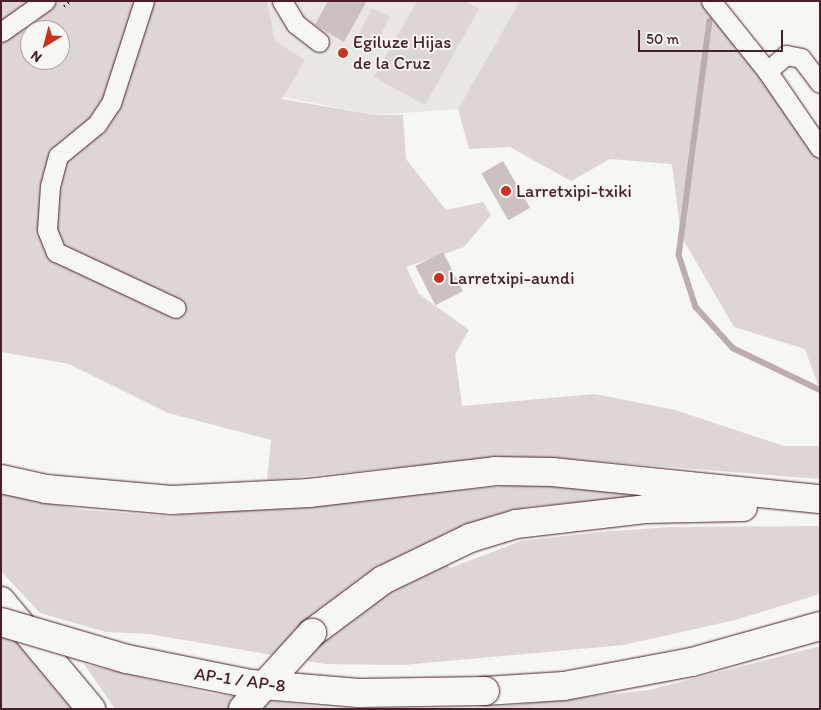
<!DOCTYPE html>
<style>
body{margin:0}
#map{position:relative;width:821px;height:710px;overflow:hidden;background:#f6f6f2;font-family:Itim,sans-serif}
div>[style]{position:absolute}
.built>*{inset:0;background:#e9e6e3}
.green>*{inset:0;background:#ddd6d5;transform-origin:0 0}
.stream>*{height:5.5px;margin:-2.75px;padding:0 2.75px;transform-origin:2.75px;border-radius:2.75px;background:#bbadae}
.building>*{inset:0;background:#ccc1c0;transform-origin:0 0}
.path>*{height:3px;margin-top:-1.5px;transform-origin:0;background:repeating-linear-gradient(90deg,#4a1f2b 0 1px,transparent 0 5px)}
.roads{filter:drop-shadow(0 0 1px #4a1f2b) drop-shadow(0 0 1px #4a1f2b)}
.minor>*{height:19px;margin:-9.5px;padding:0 9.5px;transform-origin:9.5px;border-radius:9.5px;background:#f6f6f2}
.highway>*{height:28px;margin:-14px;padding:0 14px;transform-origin:14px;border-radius:14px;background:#f6f6f2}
.bridges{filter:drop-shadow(0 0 1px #4a1f2b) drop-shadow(0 0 1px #4a1f2b)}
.highway-bridge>*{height:28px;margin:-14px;padding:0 14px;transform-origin:14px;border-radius:14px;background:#f6f6f2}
.dots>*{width:14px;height:14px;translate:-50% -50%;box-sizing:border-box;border:2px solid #f6f6f2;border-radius:50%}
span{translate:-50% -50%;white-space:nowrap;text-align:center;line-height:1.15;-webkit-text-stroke:4px #f6f6f2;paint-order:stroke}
.poi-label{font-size:18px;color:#4a1f2b}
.left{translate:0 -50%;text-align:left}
.street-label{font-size:18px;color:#4a1f2b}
.frame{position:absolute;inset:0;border:2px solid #4a1f2b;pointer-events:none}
.north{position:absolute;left:20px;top:20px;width:50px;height:50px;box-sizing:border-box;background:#f6f6f2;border:1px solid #b1a0a2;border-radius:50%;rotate:217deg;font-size:14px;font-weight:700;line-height:20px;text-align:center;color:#4a1f2b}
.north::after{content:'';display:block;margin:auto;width:18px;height:22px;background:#c8321e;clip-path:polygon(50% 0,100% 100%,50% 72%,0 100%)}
.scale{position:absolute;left:638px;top:30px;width:145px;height:22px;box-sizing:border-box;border:2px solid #4a1f2b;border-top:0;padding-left:6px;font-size:15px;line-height:18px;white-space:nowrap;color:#4a1f2b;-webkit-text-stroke:4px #f6f6f2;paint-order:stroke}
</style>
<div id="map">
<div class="built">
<i style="clip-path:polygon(159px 1px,520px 1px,458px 109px,375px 115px,240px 89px)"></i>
</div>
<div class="green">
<i style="clip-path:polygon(evenodd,1px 1px,267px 1px,275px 41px,305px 60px,282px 99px,375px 115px,403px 115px,406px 159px,446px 210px,483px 202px,491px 215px,464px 247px,406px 267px,419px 294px,469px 330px,455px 354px,462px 406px,595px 394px,675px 410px,784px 446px,820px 446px,820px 479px,567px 459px,444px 463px,267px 480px,271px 440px,168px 413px,69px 364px,1px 352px,1px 1px,30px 30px,60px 30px,60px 60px,30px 60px,30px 30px)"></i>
<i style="clip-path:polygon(417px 1px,465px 1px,479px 9px,425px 105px,374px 77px)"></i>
<i style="clip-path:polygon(520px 1px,707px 1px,715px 10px,820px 160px,820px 391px,805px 349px,734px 327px,681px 236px,672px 164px,610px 159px,571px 181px,510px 147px,469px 149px,458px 109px)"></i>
<i style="left:372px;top:8px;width:20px;height:37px;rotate:27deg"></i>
<i style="clip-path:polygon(526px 484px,633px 491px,634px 497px,528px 507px,481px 522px,432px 544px,450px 568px,521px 541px,599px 532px,670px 527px,820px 526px,820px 594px,735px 620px,623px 645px,403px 665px,325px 664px,149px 634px,106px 632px,40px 613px,1px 571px,1px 494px,85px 510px,168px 516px)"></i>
<i style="clip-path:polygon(1px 634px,30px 644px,80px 709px,1px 709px)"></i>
<i style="clip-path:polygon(820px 646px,820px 709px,475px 709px,649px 690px)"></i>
<i style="clip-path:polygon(84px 664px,214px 694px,339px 709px,115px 709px)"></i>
</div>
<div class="stream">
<i style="left:710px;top:21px;width:236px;rotate:97.5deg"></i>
<i style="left:679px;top:255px;width:55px;rotate:71.9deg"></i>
<i style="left:696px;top:307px;width:55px;rotate:47.9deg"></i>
<i style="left:733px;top:348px;width:97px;rotate:25.8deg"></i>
</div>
<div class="building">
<i style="clip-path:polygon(328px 1px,367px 1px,344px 42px,315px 25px)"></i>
<i style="left:503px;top:161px;width:54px;height:25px;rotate:60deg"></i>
<i style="left:443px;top:252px;width:44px;height:31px;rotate:63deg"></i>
</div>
<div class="path">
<i style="left:64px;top:6px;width:9px;rotate:-36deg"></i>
</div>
<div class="roads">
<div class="minor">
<i style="left:144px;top:1px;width:107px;rotate:107.9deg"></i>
<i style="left:111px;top:103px;width:25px;rotate:124deg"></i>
<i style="left:97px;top:124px;width:50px;rotate:140.6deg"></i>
<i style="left:58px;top:156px;width:31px;rotate:105deg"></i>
<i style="left:50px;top:186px;width:44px;rotate:93.9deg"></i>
<i style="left:47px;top:230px;width:24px;rotate:68deg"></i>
<i style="left:56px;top:252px;width:132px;rotate:25deg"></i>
<i style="left:282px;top:1px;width:27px;rotate:59deg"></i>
<i style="left:296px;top:24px;width:29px;rotate:38deg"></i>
<i style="left:711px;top:1px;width:90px;rotate:51.3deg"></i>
<i style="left:767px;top:71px;width:93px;rotate:55.5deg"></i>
<i style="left:1px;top:32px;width:54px;rotate:-35.2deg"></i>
<i style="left:767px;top:71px;width:25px;rotate:-40deg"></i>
<i style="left:786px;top:55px;width:15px;rotate:11deg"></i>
<i style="left:801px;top:58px;width:31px;rotate:53deg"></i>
</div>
<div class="highway">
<i style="left:1px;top:479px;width:46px;rotate:12.5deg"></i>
<i style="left:46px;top:489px;width:126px;rotate:5deg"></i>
<i style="left:172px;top:500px;width:137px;rotate:-2.9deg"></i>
<i style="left:309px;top:493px;width:187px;rotate:-6.7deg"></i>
<i style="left:495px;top:471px;width:57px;rotate:1deg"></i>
<i style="left:552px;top:472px;width:269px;rotate:5.8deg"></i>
<i style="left:1px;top:601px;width:141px;rotate:50.2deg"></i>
<i style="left:312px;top:633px;width:89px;rotate:-36.7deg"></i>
<i style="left:383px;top:580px;width:97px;rotate:-25.8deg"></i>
<i style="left:470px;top:538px;width:48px;rotate:-16.9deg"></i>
<i style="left:516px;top:524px;width:130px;rotate:-6.6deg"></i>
<i style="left:645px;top:509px;width:98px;rotate:-1.2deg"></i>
<i style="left:485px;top:691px;width:79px;rotate:-3.6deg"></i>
<i style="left:564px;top:686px;width:130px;rotate:-10.6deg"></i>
<i style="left:692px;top:662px;width:133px;rotate:-15.7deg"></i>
</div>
</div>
<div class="bridges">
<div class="highway-bridge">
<i style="left:1px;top:622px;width:131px;rotate:16.4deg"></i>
<i style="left:127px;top:659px;width:126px;rotate:11.4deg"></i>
<i style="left:251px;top:684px;width:108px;rotate:4.8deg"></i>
<i style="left:359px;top:693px;width:126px;rotate:-0.9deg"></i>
<i style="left:243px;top:709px;width:103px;rotate:-47.8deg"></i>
</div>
</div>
<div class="dots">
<i style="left:343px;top:53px;background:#c8321e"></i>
<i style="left:506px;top:191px;background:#c8321e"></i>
<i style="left:439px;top:278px;background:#c8321e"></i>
</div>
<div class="poi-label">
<span class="left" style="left:353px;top:53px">Egiluze Hijas<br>de la Cruz</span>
<span class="left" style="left:516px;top:191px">Larretxipi-txiki</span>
<span class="left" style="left:449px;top:278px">Larretxipi-aundi</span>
</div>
<div class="street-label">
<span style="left:240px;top:680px;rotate:8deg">AP-1 / AP-8</span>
</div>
<div class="frame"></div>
<div class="north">N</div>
<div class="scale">50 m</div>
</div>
